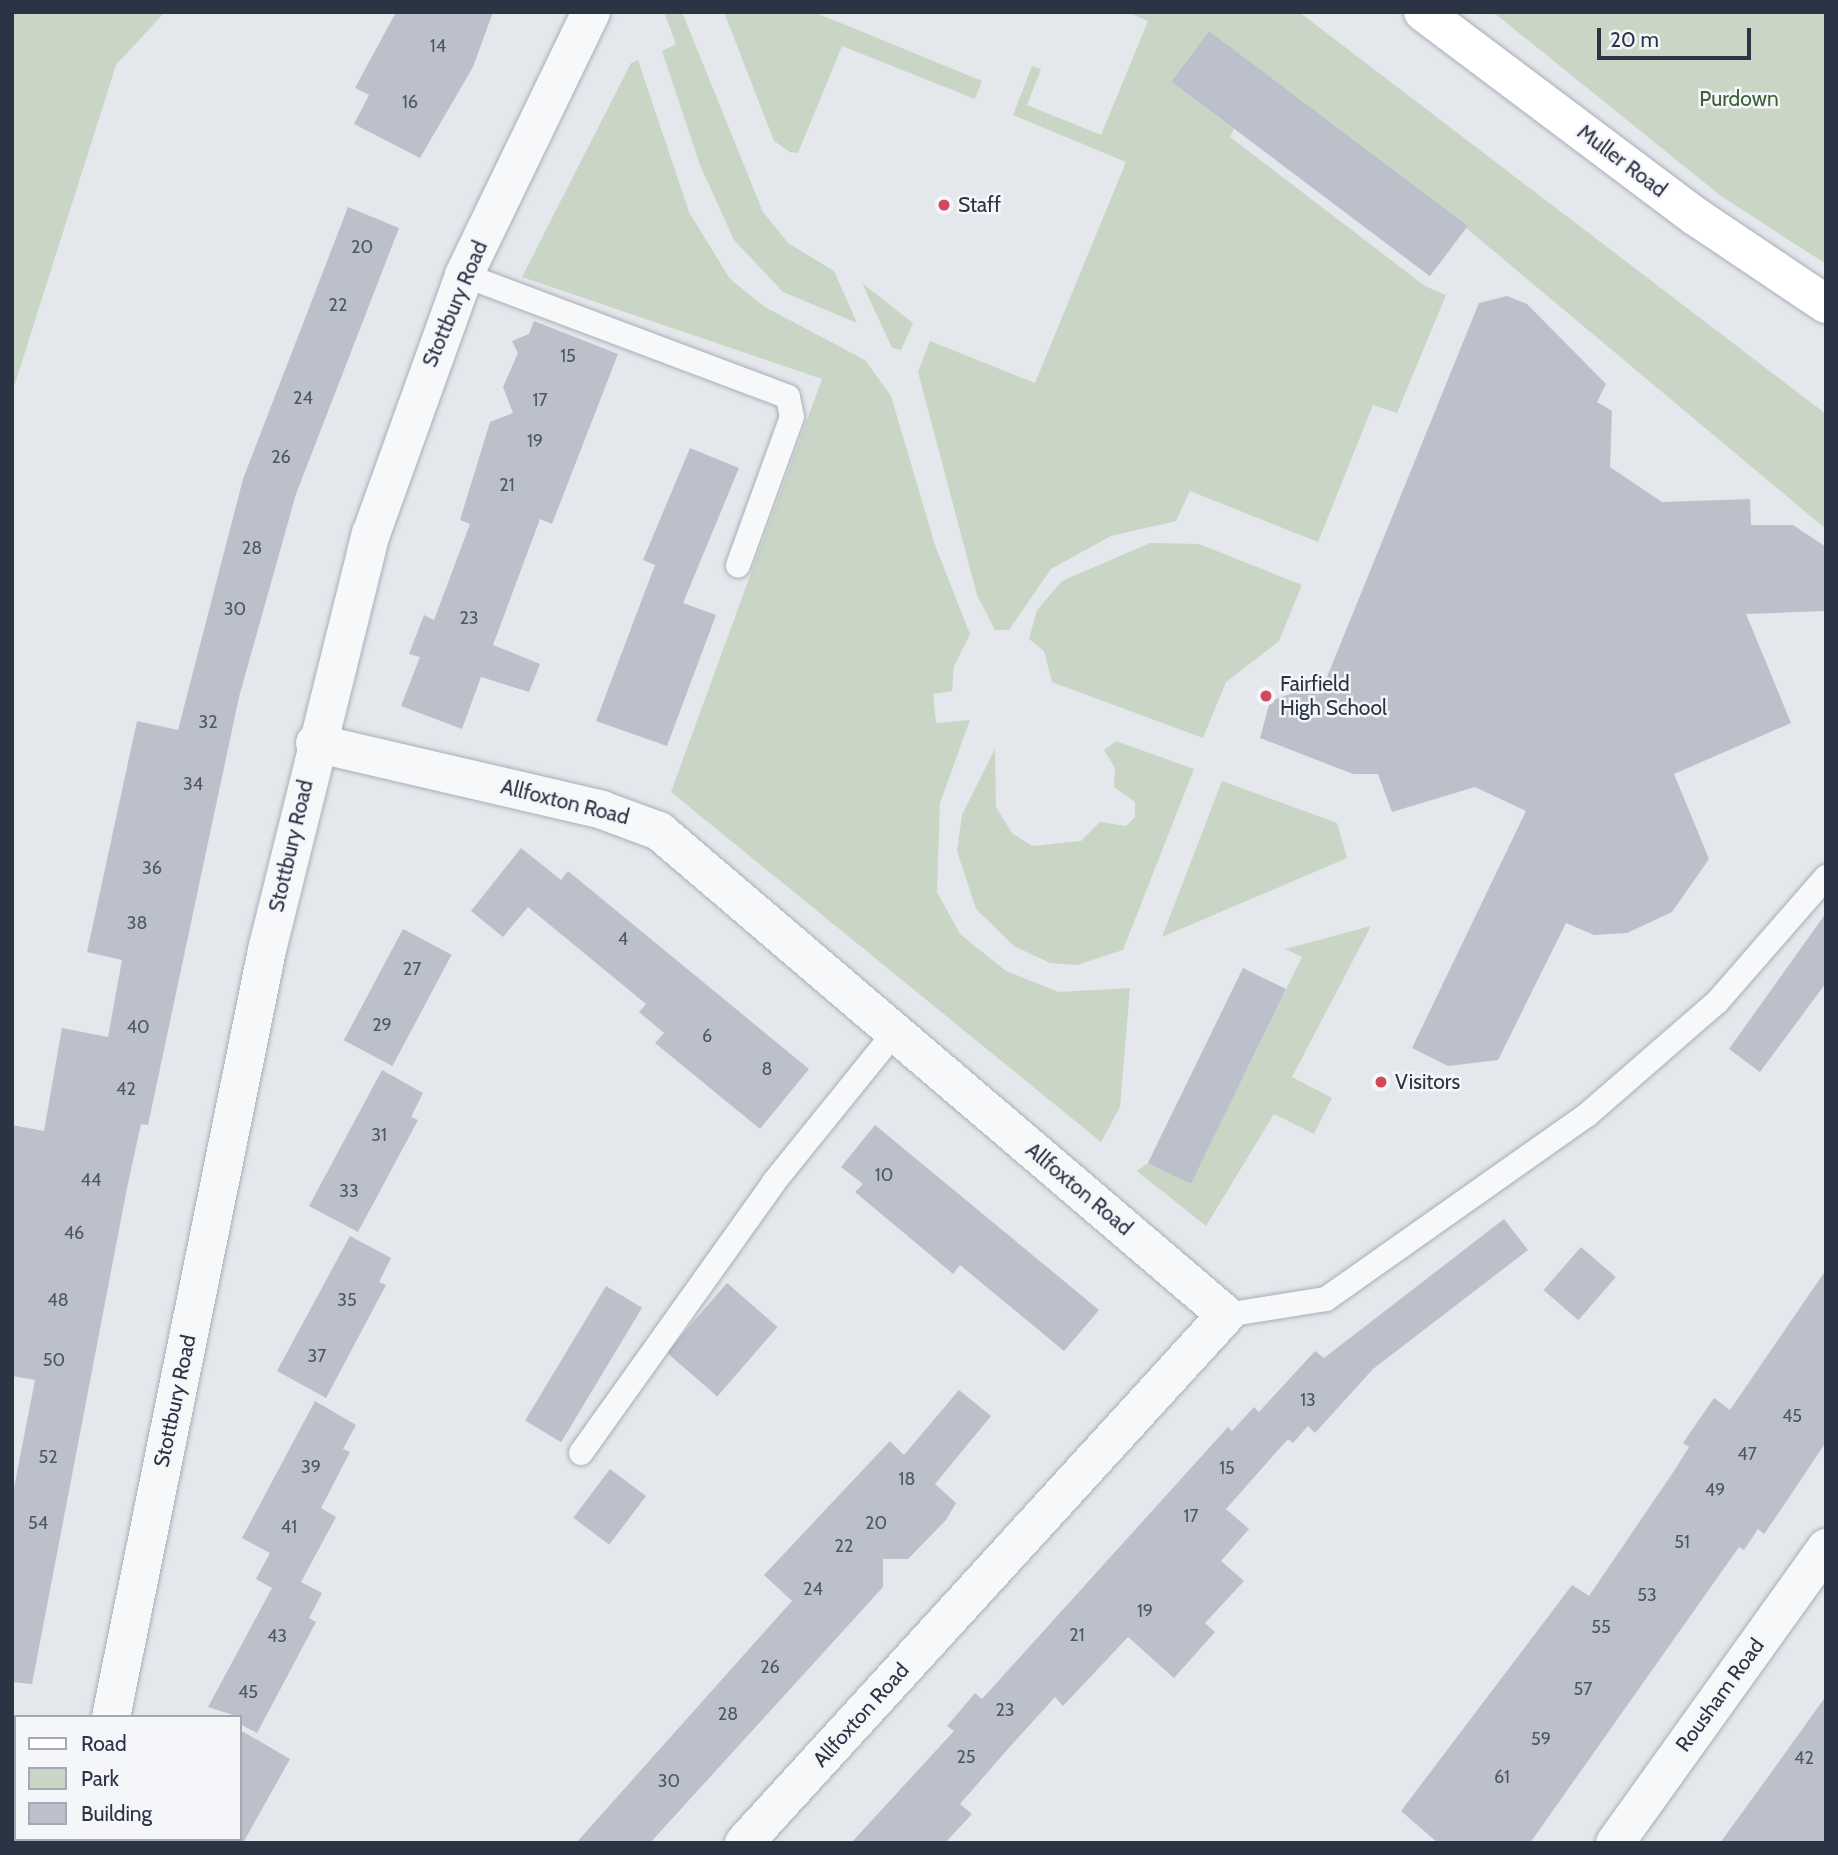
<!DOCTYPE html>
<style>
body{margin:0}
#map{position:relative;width:1838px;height:1855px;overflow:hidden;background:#e4e7ec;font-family:Cabin,sans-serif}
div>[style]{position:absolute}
.green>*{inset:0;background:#c9d6c5}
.building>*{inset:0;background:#bbc0ca;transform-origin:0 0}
.roads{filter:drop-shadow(0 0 2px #a9aeb7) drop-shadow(0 0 2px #a9aeb7)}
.service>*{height:24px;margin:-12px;padding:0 12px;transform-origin:12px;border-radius:12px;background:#f7f8fa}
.minor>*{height:38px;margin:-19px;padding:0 19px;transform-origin:19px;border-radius:19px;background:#f7f8fa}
.secondary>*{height:38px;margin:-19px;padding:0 19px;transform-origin:19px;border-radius:19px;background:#fff}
.dots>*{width:19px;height:19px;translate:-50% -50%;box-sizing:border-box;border:4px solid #f4f6f9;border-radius:50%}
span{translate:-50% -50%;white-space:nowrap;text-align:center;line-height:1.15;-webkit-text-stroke:5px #f4f6f9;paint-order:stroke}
.number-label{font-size:18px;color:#4f5766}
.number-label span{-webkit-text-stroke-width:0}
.park-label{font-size:21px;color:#3f6138}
.street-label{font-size:21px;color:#2b3445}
.poi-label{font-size:21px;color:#2b3445}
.left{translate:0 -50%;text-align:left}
.frame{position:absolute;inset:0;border:14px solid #2b3445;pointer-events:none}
.legend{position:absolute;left:14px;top:1715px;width:228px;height:126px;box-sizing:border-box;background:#f4f6f9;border:2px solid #a4a8b1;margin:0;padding:9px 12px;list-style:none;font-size:21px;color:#2b3445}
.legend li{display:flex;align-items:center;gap:14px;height:35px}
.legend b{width:35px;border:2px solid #a4a8b1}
.scale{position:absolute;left:1597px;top:28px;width:154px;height:32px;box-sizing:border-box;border:4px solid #2b3445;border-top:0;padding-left:9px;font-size:21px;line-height:24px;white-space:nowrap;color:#2b3445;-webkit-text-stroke:5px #f4f6f9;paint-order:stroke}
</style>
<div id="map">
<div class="green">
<i style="clip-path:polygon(12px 12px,165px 12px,116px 65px,12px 393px)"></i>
<i style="clip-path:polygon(664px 12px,682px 12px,763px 212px,788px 243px,834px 271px,857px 323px,783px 292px,734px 240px,700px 165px,662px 51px,676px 44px)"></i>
<i style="clip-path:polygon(724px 12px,814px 12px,982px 81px,975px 99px,842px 46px,798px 153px,790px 152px,774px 141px)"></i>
<i style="clip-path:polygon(1127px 12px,1299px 12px,1826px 414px,1826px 529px,1466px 228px,1209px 31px,1171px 81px,1234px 129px,1230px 137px,1425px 286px,1446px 295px,1397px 413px,1373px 405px,1318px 542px,1190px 491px,1176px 521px,1111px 536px,1051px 569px,1009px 630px,995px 630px,977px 595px,918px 372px,930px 341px,1035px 383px,1126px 162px,1013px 115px,1032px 66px,1041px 69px,1027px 105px,1101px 135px,1148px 21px)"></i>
<i style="clip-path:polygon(1493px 12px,1826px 12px,1826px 264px,1721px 196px)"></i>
<i style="clip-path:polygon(638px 60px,689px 212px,730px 279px,765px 307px,865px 360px,891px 396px,935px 545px,970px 634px,954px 666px,952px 691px,933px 694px,936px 723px,970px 720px,940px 803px,937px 892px,960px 934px,1006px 971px,1059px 992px,1130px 988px,1120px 1107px,1101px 1142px,671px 792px,822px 379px,522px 277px,631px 63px)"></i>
<i style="clip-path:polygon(862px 283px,913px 323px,901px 350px,892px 348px)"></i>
<i style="clip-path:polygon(1150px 543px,1199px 544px,1302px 585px,1279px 641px,1226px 682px,1203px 738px,1052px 682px,1044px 651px,1029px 639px,1037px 610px,1062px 581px)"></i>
<i style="clip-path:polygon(1116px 741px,1194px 769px,1123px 950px,1077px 965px,1050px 963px,1014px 946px,976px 909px,957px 851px,962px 815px,995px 749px,996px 807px,1012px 833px,1032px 846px,1081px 841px,1100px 822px,1126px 826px,1135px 817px,1135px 802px,1114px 787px,1115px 768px,1104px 750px)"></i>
<i style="clip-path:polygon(1222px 781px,1337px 823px,1347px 858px,1162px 937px)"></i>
<i style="clip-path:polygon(1371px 926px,1292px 1077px,1332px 1098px,1314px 1134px,1274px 1114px,1206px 1226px,1137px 1171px,1148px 1163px,1191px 1184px,1302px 957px,1285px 949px)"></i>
</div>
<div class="building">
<i style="clip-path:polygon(396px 12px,493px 12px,473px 67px,420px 158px,354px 124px,369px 95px,355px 88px)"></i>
<i style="left:1209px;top:31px;width:324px;height:63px;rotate:37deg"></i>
<i style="clip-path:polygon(348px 207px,399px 228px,296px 494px,239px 697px,148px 1125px,141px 1124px,127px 1188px,32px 1684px,12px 1682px,12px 1498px,35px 1380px,12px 1376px,12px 1125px,44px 1131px,62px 1028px,108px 1037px,122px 960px,87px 952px,137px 721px,178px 730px,243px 479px)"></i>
<i style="clip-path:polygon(1507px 296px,1527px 304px,1606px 384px,1597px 402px,1612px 411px,1610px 467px,1662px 502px,1750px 499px,1751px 525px,1793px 525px,1826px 547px,1826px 611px,1746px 614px,1791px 723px,1674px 774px,1709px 859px,1672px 912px,1627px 933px,1594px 935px,1566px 923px,1498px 1060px,1448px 1066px,1412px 1048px,1526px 811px,1475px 787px,1392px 812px,1378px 774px,1353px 774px,1260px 738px,1270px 701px,1325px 682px,1479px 303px)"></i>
<i style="clip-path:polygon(534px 321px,618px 354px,552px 524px,540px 519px,493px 645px,540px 664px,529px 692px,481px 677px,462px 729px,401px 706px,420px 657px,409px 654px,424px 615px,434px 620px,470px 524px,460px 520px,490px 422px,513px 413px,503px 387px,518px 353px,512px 341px,529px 334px)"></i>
<i style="clip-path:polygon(690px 448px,739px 468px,683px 603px,716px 615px,667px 746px,596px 721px,655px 565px,643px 560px)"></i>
<i style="clip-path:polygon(521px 848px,561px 880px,568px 871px,809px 1069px,760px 1129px,655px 1043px,664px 1033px,639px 1012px,646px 1004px,528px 907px,503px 937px,471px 911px)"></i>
<i style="clip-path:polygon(1826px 913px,1826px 983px,1760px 1072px,1729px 1049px)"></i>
<i style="left:403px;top:929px;width:55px;height:126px;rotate:28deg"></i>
<i style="left:1243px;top:968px;width:48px;height:217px;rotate:26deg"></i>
<i style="clip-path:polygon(382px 1070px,423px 1093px,411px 1117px,418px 1120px,358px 1232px,309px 1206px)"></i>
<i style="clip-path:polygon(875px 1125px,1099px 1310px,1064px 1351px,960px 1265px,953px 1274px,855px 1192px,863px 1184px,841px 1167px)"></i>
<i style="clip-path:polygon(1504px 1219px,1528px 1250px,1373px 1369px,1315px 1433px,1308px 1426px,1293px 1443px,1288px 1439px,1226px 1509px,1249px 1529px,1221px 1561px,1244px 1581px,1205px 1623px,1215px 1632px,1174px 1678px,1128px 1637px,1063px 1706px,1055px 1697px,1007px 1750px,960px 1804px,972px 1814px,945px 1843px,851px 1843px,954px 1731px,947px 1726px,975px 1693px,982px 1699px,1228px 1427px,1232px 1431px,1254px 1407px,1259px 1412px,1315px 1351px,1324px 1358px)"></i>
<i style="clip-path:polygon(350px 1236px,391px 1258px,379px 1282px,386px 1285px,326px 1398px,277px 1371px)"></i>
<i style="left:1581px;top:1247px;width:46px;height:57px;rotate:41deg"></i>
<i style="clip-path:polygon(1826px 1270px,1826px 1442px,1780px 1511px,1764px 1534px,1758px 1529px,1744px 1550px,1739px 1547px,1530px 1843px,1438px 1843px,1401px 1811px,1572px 1585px,1589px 1596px,1674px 1471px,1689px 1447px,1683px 1443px,1714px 1398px,1730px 1410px)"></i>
<i style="left:727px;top:1283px;width:67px;height:92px;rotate:41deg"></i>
<i style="left:606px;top:1286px;width:42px;height:157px;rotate:31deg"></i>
<i style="clip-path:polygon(959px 1390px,991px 1416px,935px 1484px,956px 1503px,946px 1520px,908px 1559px,883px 1559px,883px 1587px,650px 1843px,576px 1843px,792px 1601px,764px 1575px,890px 1441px,904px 1455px)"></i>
<i style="clip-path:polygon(315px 1401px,356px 1425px,343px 1449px,350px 1452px,321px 1508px,336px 1517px,301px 1582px,322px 1593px,309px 1618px,316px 1622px,257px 1733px,240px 1724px,240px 1717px,208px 1707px,272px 1588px,256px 1579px,270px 1553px,242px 1538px)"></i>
<i style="left:610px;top:1469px;width:45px;height:61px;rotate:37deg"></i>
<i style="clip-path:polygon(1826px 1696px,1826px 1843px,1720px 1843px,1773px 1770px)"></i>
<i style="clip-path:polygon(240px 1730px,290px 1759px,243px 1843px,240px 1843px)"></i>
</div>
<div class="roads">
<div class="service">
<i style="left:464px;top:275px;width:346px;rotate:20.6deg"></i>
<i style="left:788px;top:397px;width:20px;rotate:79deg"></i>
<i style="left:792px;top:417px;width:158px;rotate:110deg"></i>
<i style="left:1226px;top:1315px;width:101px;rotate:-9.1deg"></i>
<i style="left:1326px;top:1299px;width:319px;rotate:-35.2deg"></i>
<i style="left:1587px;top:1115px;width:172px;rotate:-41deg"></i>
<i style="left:1717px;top:1002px;width:166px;rotate:-48.9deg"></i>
<i style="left:581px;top:1453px;width:333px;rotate:-54.5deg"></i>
<i style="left:774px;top:1182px;width:193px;rotate:-51.1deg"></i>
</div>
<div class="minor">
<i style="left:315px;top:743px;width:295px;rotate:13.1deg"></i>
<i style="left:602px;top:810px;width:61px;rotate:20.2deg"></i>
<i style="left:659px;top:831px;width:745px;rotate:40.48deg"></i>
<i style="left:1226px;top:1315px;width:715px;rotate:132.39deg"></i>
<i style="left:111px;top:1717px;width:783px;rotate:-78.5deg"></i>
<i style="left:267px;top:950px;width:429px;rotate:-76deg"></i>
<i style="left:371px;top:534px;width:275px;rotate:-70.2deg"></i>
<i style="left:464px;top:275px;width:292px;rotate:-64.2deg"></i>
<i style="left:85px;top:1843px;width:4px;rotate:-76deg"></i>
<i style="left:1615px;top:1843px;width:363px;rotate:-54.4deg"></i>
</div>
<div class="secondary">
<i style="left:1423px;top:12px;width:340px;rotate:36.9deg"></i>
<i style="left:1695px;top:216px;width:158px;rotate:33.9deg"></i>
</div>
</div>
<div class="dots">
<i style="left:944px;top:205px;background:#d1495b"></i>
<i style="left:1266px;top:696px;background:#d1495b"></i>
<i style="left:1381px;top:1082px;background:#d1495b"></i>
</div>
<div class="number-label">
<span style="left:438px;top:46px">14</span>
<span style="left:410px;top:102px">16</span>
<span style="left:362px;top:247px">20</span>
<span style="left:338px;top:305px">22</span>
<span style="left:568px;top:356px">15</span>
<span style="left:303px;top:398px">24</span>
<span style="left:540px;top:400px">17</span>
<span style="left:535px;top:441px">19</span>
<span style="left:281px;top:457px">26</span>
<span style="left:507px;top:485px">21</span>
<span style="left:252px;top:548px">28</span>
<span style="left:235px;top:609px">30</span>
<span style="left:469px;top:618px">23</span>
<span style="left:208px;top:722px">32</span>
<span style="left:193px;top:784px">34</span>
<span style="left:152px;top:868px">36</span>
<span style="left:137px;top:923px">38</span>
<span style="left:623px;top:939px">4</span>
<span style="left:412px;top:969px">27</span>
<span style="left:382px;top:1025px">29</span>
<span style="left:138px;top:1027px">40</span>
<span style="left:707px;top:1036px">6</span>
<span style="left:767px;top:1069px">8</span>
<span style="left:126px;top:1089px">42</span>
<span style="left:379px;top:1135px">31</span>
<span style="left:884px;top:1175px">10</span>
<span style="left:91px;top:1180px">44</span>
<span style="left:349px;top:1191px">33</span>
<span style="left:74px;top:1233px">46</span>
<span style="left:58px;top:1300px">48</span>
<span style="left:347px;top:1300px">35</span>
<span style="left:317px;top:1356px">37</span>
<span style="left:54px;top:1360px">50</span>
<span style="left:1308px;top:1400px">13</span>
<span style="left:1792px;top:1416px">45</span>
<span style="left:1747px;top:1454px">47</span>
<span style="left:48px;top:1457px">52</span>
<span style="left:311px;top:1467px">39</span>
<span style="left:1227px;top:1468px">15</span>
<span style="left:907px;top:1479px">18</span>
<span style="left:1715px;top:1490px">49</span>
<span style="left:1191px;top:1516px">17</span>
<span style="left:38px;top:1523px">54</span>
<span style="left:876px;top:1523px">20</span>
<span style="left:289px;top:1527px">41</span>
<span style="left:1682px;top:1542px">51</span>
<span style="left:844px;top:1546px">22</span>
<span style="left:813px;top:1589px">24</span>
<span style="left:1647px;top:1595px">53</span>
<span style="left:1145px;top:1611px">19</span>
<span style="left:1601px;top:1627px">55</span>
<span style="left:1077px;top:1635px">21</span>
<span style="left:277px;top:1636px">43</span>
<span style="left:770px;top:1667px">26</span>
<span style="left:1583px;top:1689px">57</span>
<span style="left:248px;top:1692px">45</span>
<span style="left:1005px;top:1710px">23</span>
<span style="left:728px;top:1714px">28</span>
<span style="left:1541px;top:1739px">59</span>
<span style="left:966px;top:1757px">25</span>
<span style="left:1804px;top:1758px">42</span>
<span style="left:1502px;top:1777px">61</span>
<span style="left:669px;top:1781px">30</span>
</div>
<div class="park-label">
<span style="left:1739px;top:99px">Purdown</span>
</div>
<div class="street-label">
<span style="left:1622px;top:161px;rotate:37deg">Muller Road</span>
<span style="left:455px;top:304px;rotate:-67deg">Stottbury Road</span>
<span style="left:565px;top:802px;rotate:14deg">Allfoxton Road</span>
<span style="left:291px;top:846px;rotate:-77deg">Stottbury Road</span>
<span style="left:1079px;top:1189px;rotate:40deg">Allfoxton Road</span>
<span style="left:175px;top:1401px;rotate:-78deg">Stottbury Road</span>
<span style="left:1720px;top:1695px;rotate:-54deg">Rousham Road</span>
<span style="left:861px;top:1715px;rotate:-48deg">Allfoxton Road</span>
</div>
<div class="poi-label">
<span class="left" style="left:958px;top:205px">Staff</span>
<span class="left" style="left:1280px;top:696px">Fairfield<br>High School</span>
<span class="left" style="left:1395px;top:1082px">Visitors</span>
</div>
<div class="frame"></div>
<ul class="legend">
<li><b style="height:9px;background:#fff"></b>Road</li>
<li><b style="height:19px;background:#c9d6c5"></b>Park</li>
<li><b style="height:19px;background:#bbc0ca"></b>Building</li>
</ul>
<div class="scale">20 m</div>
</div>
